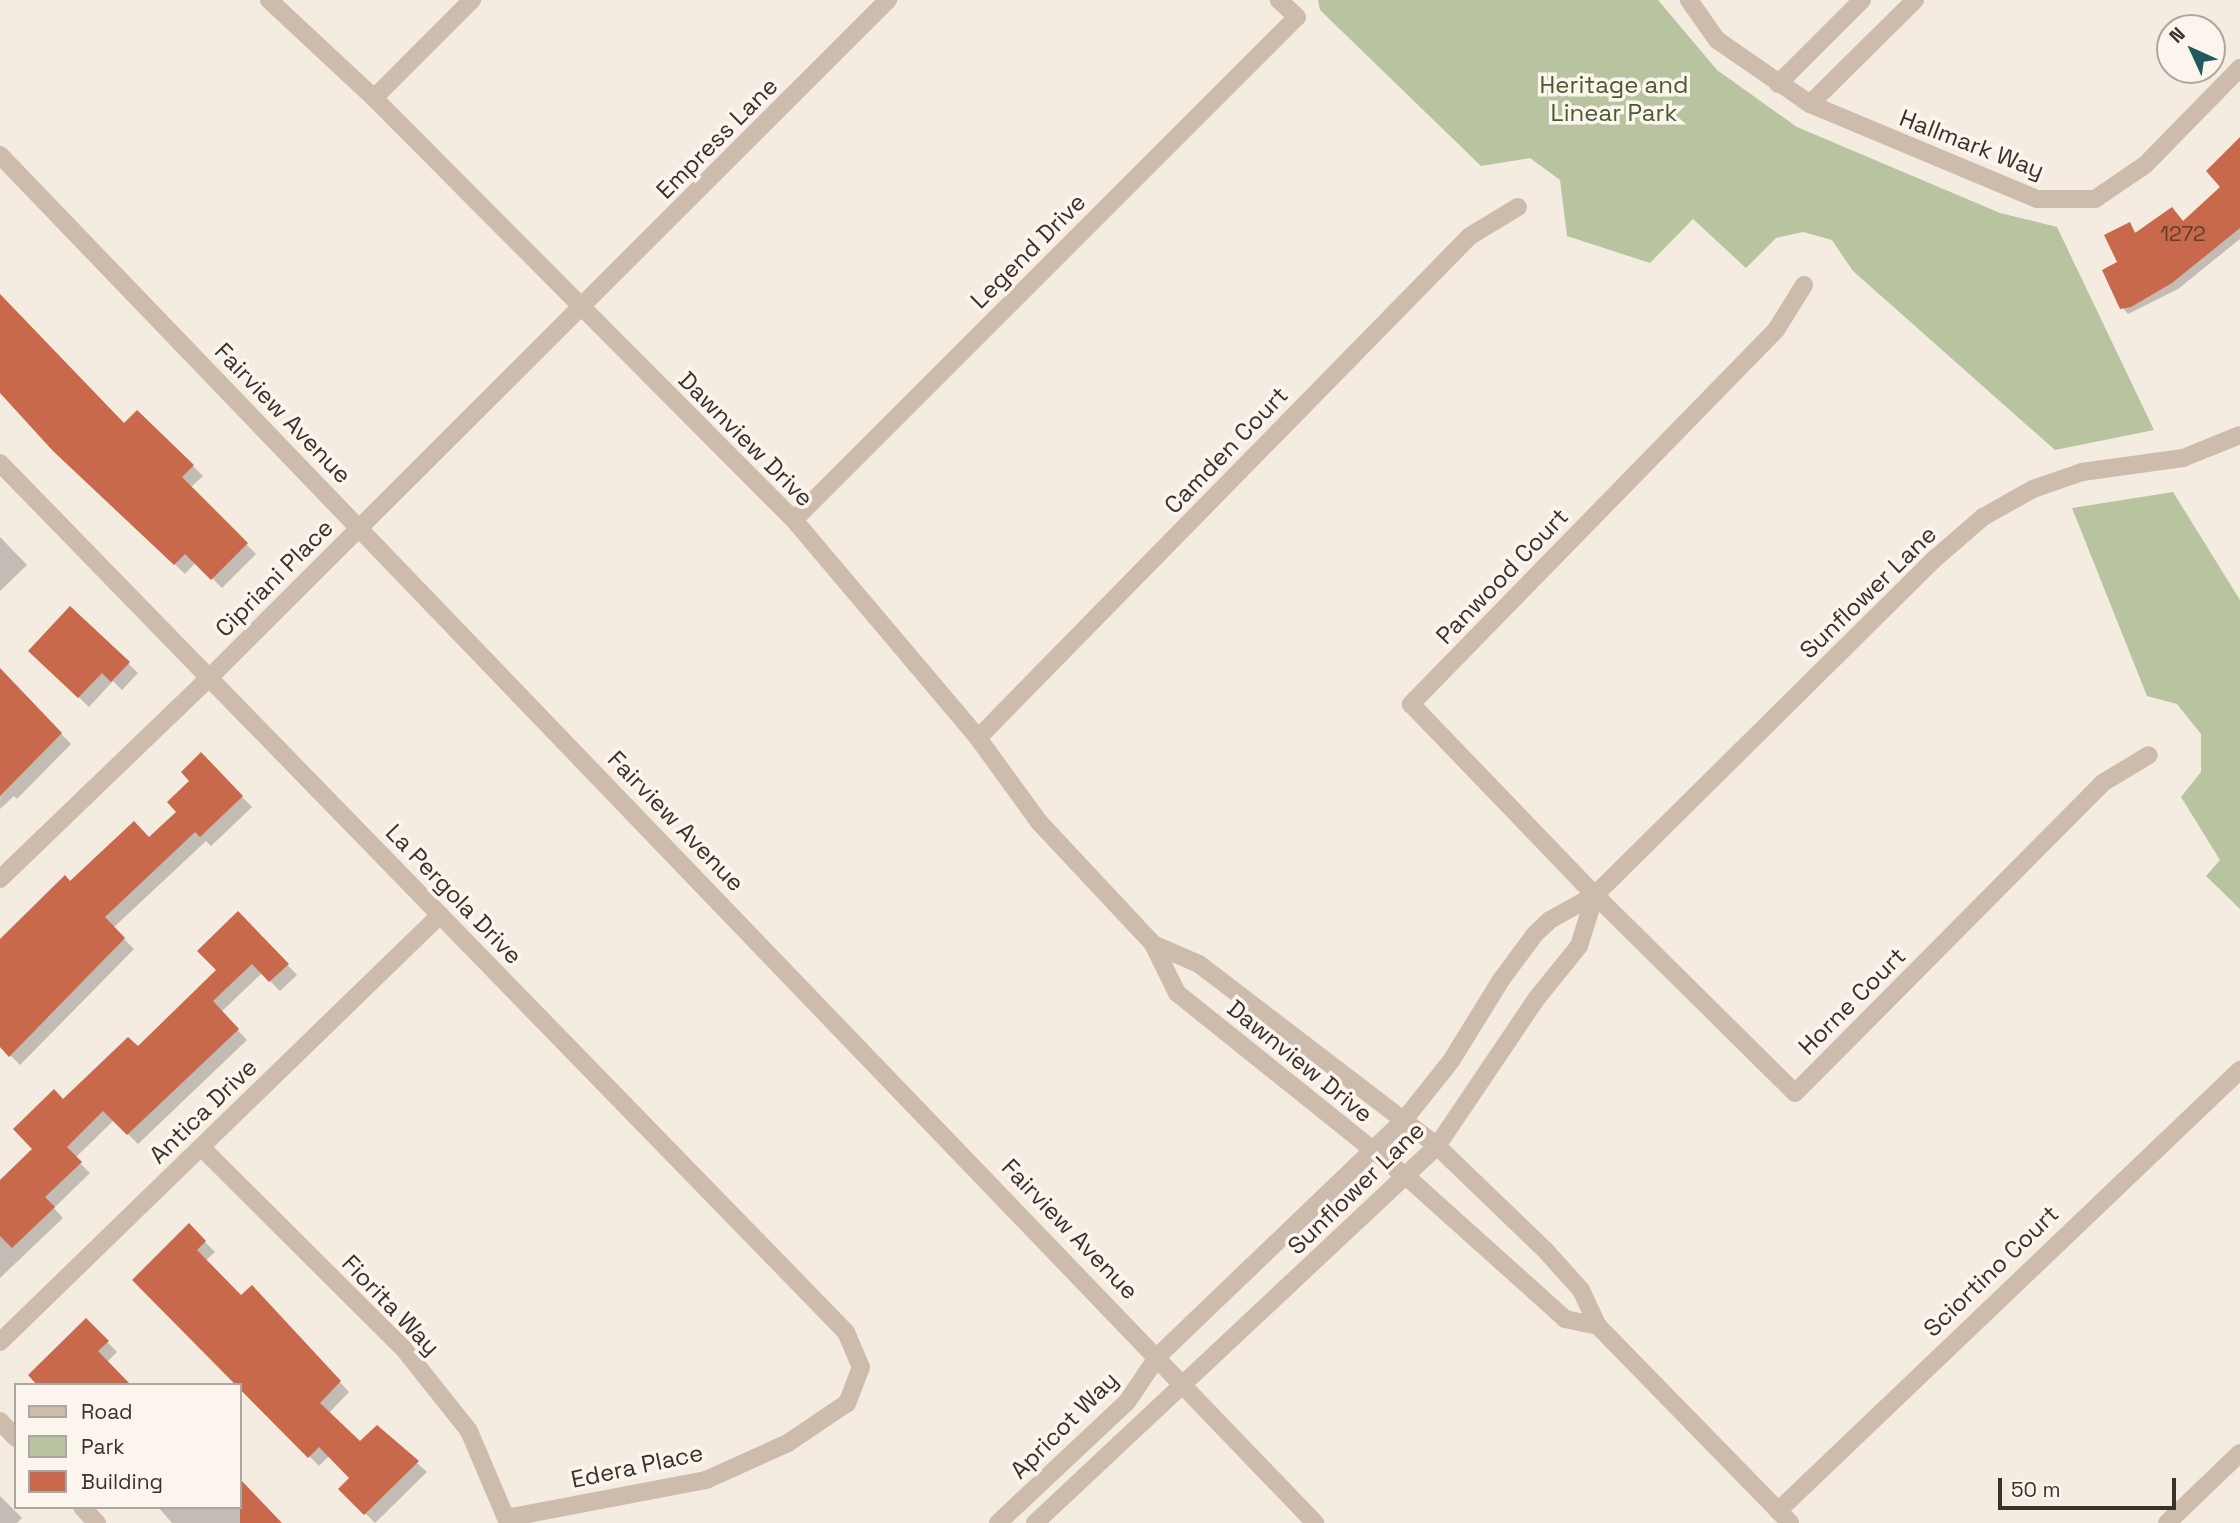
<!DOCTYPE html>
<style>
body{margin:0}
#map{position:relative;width:2240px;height:1523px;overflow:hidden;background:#f4ebe1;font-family:"Space Grotesk",sans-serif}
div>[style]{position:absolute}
.green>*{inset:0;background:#b8c4a0}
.shadow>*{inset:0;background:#0003}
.building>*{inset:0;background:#c8694b}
.minor>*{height:18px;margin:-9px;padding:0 9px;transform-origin:9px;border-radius:9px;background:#cdbbac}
.tertiary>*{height:18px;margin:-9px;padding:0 9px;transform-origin:9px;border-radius:9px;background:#cdbbac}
span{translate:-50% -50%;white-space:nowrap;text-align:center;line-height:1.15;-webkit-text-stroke:7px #fbf5ee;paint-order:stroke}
.number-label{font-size:21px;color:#5e3e33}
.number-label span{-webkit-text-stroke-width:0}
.park-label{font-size:24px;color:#4a5a2e}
.street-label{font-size:24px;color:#3b302b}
.legend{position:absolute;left:14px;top:1383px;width:228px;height:126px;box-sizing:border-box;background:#fbf5ee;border:2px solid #aea6a0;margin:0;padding:9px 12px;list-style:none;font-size:21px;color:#3b302b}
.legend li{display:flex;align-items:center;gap:14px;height:35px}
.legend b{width:35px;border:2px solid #aea6a0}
.north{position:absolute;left:2156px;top:14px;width:70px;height:70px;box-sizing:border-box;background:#fbf5ee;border:2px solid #aea6a0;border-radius:50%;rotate:315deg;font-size:19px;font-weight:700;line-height:28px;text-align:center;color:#3b302b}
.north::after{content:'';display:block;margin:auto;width:24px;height:32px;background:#1f5a5e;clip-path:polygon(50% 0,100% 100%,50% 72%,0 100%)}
.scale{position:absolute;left:1998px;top:1478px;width:178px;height:32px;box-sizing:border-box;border:4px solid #3b302b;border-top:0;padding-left:9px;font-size:21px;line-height:24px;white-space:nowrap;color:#3b302b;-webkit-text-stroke:5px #fbf5ee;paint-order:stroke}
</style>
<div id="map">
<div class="green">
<i style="clip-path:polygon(1318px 0,1658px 0,1717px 70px,1797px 127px,2000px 213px,2057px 227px,2154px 430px,2055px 450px,1853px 271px,1832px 240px,1803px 232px,1776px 238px,1746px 268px,1693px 219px,1650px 263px,1567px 236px,1560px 180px,1530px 158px,1481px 166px,1320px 10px)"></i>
<i style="clip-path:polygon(2173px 492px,2240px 600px,2240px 909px,2206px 876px,2220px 860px,2181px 797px,2201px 772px,2201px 734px,2177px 704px,2147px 696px,2072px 508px)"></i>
</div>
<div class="shadow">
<i style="clip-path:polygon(2240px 138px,2240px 239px,2178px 289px,2128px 314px,2122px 307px,2119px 263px,2129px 224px,2137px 234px,2184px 223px,2222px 187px)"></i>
<i style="clip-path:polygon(0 296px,124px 425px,186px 459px,203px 476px,190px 488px,256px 554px,222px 588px,196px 562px,185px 574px,50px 445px,0 379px)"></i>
<i style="clip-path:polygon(0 537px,27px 565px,0 591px)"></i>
<i style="clip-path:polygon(71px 608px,138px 673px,122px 690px,113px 681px,89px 707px,30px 650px)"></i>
<i style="clip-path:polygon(3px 674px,71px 744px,17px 799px,14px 796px,0 809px)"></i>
<i style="clip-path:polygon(201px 755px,252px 807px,211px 846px,206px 841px,113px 928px,134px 949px,20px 1065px,0 1045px,0 953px,70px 884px,149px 840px,179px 812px)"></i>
<i style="clip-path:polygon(238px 914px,297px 975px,280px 991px,262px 973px,221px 1012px,247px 1040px,138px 1144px,114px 1120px,75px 1158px,90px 1173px,54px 1208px,63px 1218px,0 1278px,0 1182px,34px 1149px,63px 1101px,138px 1049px,218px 970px)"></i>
<i style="clip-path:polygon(189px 1226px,215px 1252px,205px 1261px,241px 1298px,261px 1297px,349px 1392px,329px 1413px,360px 1443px,377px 1427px,427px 1472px,375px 1523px,341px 1489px,352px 1478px,330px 1455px,319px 1466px,240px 1386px)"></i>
<i style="clip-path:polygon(86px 1320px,117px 1352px,107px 1362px,39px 1385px)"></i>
<i style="clip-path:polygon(240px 1482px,280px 1523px,172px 1523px,158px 1507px,240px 1507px)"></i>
<i style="clip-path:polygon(0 1496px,22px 1518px,17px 1523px,0 1523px)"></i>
</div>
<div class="building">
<i style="clip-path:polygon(2240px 137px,2240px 228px,2172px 283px,2131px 307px,2120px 309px,2102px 270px,2117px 262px,2104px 235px,2130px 222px,2135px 233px,2172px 207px,2183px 221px,2220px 187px,2206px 171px)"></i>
<i style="clip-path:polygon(0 294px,124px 423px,137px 410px,194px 465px,182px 477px,248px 543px,211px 580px,185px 554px,174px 565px,53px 451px,0 393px)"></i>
<i style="clip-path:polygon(70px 606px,130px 662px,111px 682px,102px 673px,78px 698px,28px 651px)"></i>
<i style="clip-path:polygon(0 668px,62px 733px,0 796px)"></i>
<i style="clip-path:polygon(201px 752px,243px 796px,200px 837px,195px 832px,105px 917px,125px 938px,9px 1057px,0 1047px,0 939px,65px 875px,70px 881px,134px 821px,149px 837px,176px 812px,167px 802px,189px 781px,181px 772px)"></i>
<i style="clip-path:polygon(238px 911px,289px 964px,269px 982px,252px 964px,213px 1001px,239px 1029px,127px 1135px,103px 1111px,67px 1147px,82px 1162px,45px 1197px,55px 1207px,12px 1248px,0 1236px,0 1180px,32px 1149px,13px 1129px,54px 1089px,63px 1099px,128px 1037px,138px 1046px,216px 970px,197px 951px)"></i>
<i style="clip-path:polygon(189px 1223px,206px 1241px,197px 1250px,241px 1295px,252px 1285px,341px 1381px,320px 1403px,360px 1441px,377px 1425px,419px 1461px,364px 1515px,338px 1489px,349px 1478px,319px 1447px,308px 1458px,132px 1280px)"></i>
<i style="clip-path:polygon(86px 1318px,109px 1341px,98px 1351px,131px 1385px,37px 1385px,28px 1375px)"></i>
<i style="clip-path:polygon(240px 1479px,282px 1523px,240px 1523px)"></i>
</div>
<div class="minor">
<i style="left:269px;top:0;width:144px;rotate:43deg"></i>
<i style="left:374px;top:98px;width:595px;rotate:45.14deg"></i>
<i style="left:794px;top:520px;width:285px;rotate:49.8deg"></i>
<i style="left:978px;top:738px;width:104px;rotate:54deg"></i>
<i style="left:1039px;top:822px;width:167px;rotate:46.9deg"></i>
<i style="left:1153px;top:944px;width:55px;rotate:63.9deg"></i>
<i style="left:1177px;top:993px;width:295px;rotate:38.7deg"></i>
<i style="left:1407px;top:1177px;width:212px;rotate:41.9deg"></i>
<i style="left:1565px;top:1319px;width:34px;rotate:12deg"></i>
<i style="left:1689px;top:0;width:49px;rotate:55deg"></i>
<i style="left:1717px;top:40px;width:113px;rotate:34.5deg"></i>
<i style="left:1810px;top:104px;width:246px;rotate:22.7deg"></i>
<i style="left:2037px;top:199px;width:58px"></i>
<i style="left:2095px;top:199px;width:60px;rotate:-34.2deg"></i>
<i style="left:2145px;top:165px;width:136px;rotate:-45.6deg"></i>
<i style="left:1778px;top:84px;width:119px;rotate:-45deg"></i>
<i style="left:374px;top:98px;width:139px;rotate:-45deg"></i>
<i style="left:1810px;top:104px;width:148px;rotate:-44.7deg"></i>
<i style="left:1804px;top:285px;width:53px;rotate:121.9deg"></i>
<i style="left:1776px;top:330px;width:523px;rotate:134.3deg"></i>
<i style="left:1411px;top:704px;width:265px;rotate:46.1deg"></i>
<i style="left:1595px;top:895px;width:281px;rotate:44.7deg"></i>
<i style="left:1795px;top:1093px;width:438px;rotate:-45.2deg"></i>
<i style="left:2104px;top:782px;width:52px;rotate:-31deg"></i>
<i style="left:0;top:463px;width:1213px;rotate:45.77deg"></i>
<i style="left:846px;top:1332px;width:38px;rotate:67deg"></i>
<i style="left:861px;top:1367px;width:39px;rotate:111deg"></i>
<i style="left:847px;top:1403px;width:71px;rotate:145.9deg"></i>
<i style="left:788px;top:1443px;width:90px;rotate:155.7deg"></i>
<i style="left:706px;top:1480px;width:203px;rotate:169.2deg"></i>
<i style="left:794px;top:520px;width:711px;rotate:-45deg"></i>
<i style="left:1297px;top:17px;width:25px;rotate:-137deg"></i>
<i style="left:978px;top:738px;width:703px;rotate:-45.58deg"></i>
<i style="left:1470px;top:236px;width:56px;rotate:-31.1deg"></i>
<i style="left:0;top:879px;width:290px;rotate:-43.9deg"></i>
<i style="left:209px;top:678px;width:960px;rotate:-44.96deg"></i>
<i style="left:1153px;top:944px;width:50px;rotate:23.5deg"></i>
<i style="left:1199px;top:964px;width:300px;rotate:37.4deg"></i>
<i style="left:1437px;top:1146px;width:151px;rotate:43.9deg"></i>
<i style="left:1546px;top:1251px;width:52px;rotate:48.1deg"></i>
<i style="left:1581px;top:1290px;width:40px;rotate:65deg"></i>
<i style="left:1598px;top:1326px;width:275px;rotate:45.7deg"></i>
<i style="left:201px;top:1147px;width:285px;rotate:44.9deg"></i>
<i style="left:403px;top:1348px;width:106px;rotate:51.5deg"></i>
<i style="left:469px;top:1431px;width:100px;rotate:67deg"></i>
<i style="left:0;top:1342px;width:613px;rotate:-44.14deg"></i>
<i style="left:0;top:1421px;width:23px;rotate:47deg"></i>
<i style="left:82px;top:1507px;width:22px;rotate:47deg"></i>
<i style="left:1778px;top:1511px;width:639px;rotate:-43.67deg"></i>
<i style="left:998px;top:1523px;width:177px;rotate:-43.2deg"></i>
<i style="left:1127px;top:1402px;width:55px;rotate:-56deg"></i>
<i style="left:1158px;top:1356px;width:341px;rotate:-43.8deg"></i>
<i style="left:1404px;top:1120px;width:75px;rotate:-51.5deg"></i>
<i style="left:1451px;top:1061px;width:95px;rotate:-58.3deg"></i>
<i style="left:1501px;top:980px;width:57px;rotate:-53.5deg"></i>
<i style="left:1535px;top:934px;width:21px;rotate:-43deg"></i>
<i style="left:1550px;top:920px;width:51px;rotate:-29.1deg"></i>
<i style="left:1595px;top:895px;width:482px;rotate:-44.7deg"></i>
<i style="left:1938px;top:556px;width:60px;rotate:-40.9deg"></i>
<i style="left:1983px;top:517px;width:57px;rotate:-29.2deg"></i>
<i style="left:2033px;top:489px;width:52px;rotate:-19.1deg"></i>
<i style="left:2082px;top:472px;width:102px;rotate:-7.9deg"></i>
<i style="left:2183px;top:458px;width:61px;rotate:-22deg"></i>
<i style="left:1035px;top:1523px;width:551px;rotate:-43.16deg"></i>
<i style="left:1437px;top:1146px;width:179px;rotate:-56deg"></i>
<i style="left:1537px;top:998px;width:67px;rotate:-51.1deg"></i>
<i style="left:1579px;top:946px;width:53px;rotate:-72.6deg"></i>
<i style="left:2167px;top:1523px;width:101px;rotate:-43.8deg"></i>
</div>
<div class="tertiary">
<i style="left:0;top:155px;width:1898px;rotate:46.13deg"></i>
</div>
<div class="number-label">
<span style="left:2183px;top:234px">1272</span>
</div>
<div class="park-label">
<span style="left:1614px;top:99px">Heritage and<br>Linear Park</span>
</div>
<div class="street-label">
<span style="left:717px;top:138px;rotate:-45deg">Empress Lane</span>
<span style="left:1972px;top:144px;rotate:21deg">Hallmark Way</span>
<span style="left:1028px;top:251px;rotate:-45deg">Legend Drive</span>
<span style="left:283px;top:413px;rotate:46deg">Fairview Avenue</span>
<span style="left:746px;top:439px;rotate:45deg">Dawnview Drive</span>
<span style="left:1226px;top:450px;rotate:-46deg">Camden Court</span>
<span style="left:1502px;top:576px;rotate:-46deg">Panwood Court</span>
<span style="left:274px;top:578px;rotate:-45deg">Cipriani Place</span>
<span style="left:1868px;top:592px;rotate:-44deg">Sunflower Lane</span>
<span style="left:676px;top:821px;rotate:46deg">Fairview Avenue</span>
<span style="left:454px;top:894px;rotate:46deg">La Pergola Drive</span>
<span style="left:1852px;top:1001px;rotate:-45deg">Horne Court</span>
<span style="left:1300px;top:1061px;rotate:39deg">Dawnview Drive</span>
<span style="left:203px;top:1111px;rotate:-44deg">Antica Drive</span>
<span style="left:1356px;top:1188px;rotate:-44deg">Sunflower Lane</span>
<span style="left:1070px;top:1229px;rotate:46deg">Fairview Avenue</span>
<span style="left:1991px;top:1271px;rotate:-44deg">Sciortino Court</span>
<span style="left:391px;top:1305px;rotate:46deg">Fiorita Way</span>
<span style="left:1064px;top:1425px;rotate:-45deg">Apricot Way</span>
<span style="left:637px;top:1466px;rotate:-12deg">Edera Place</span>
</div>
<ul class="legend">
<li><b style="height:9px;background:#cdbbac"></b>Road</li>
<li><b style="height:19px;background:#b8c4a0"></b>Park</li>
<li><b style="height:19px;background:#c8694b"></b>Building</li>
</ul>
<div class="north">N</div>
<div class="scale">50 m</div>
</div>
